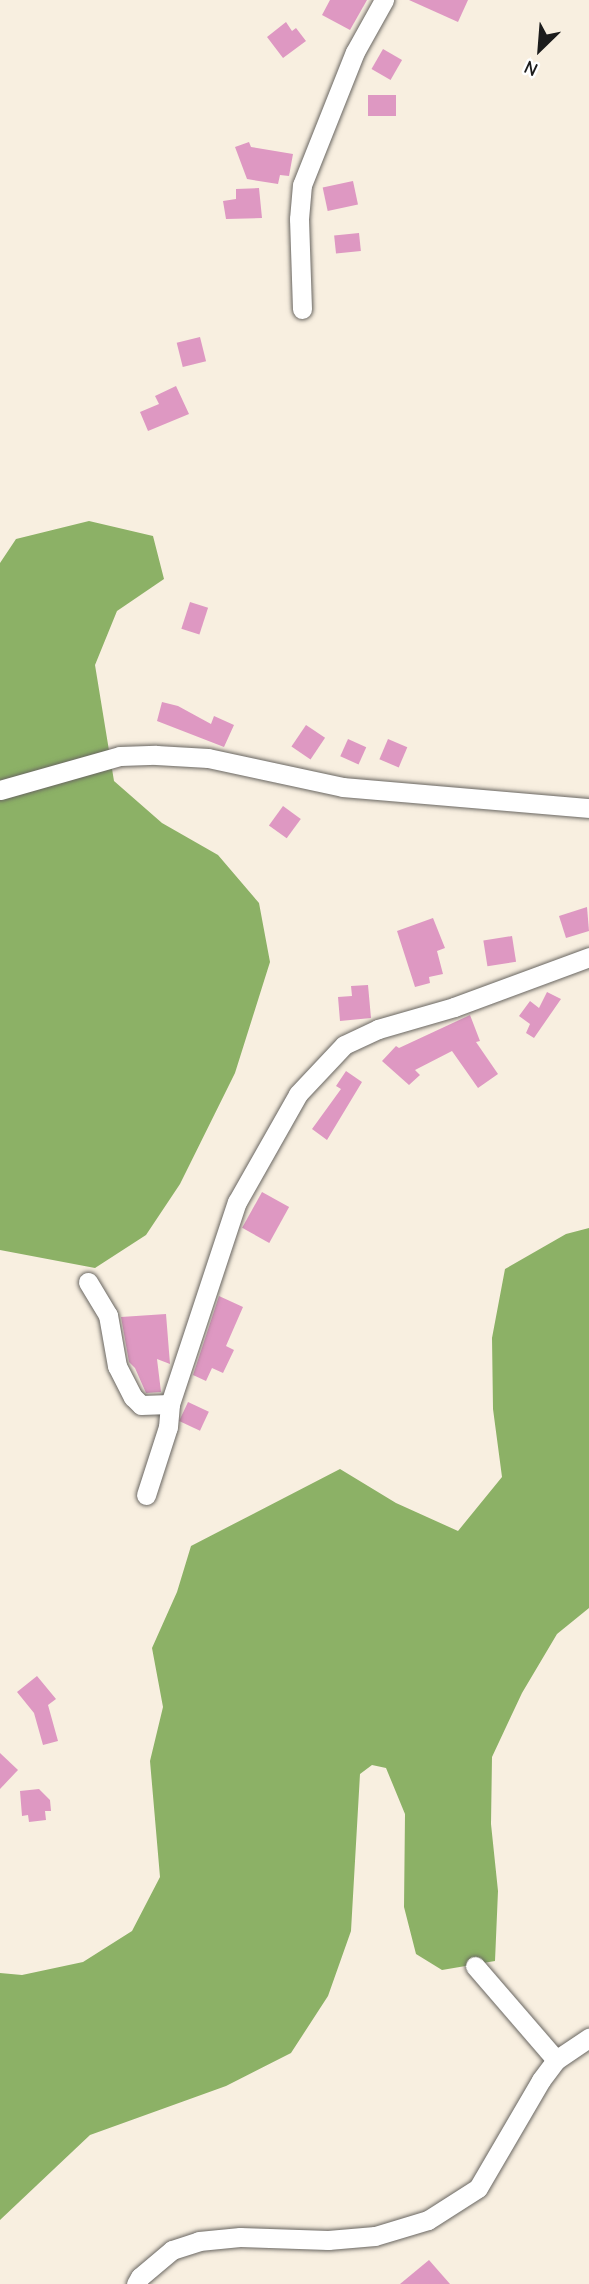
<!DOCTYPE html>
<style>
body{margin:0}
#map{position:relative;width:589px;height:2284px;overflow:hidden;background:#f8efe0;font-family:"Comic Neue",sans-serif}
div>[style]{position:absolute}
.forest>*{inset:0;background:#8cb166}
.building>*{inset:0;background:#de98c2;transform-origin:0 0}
.roads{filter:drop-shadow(0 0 2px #696661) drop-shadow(0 0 2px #696661)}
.street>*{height:19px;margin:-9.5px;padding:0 9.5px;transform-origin:9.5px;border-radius:9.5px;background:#fff}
span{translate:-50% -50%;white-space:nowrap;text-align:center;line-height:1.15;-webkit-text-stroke:5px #fff;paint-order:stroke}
.north{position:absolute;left:505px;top:14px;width:70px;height:70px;-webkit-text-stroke:5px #fff;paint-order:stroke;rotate:205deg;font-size:19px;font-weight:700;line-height:28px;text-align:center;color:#1c1c1c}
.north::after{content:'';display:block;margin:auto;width:24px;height:32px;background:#1c1c1c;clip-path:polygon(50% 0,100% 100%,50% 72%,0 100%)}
</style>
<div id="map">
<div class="forest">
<i style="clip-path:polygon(89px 521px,153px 536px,164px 579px,117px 611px,95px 665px,114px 781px,162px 823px,218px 855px,259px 903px,270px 962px,235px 1073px,180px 1184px,146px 1235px,95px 1268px,0 1250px,0 563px,16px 539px)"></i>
<i style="clip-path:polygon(589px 1228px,589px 1608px,557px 1634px,522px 1693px,492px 1757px,491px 1824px,498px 1891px,495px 1961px,442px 1970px,416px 1954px,404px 1907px,405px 1814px,386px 1768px,372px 1765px,360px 1774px,351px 1931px,328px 1996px,291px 2053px,226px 2086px,90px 2135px,0 2220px,0 1973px,22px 1975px,83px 1962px,132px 1931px,160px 1877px,150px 1761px,163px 1707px,152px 1648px,177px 1592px,191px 1546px,340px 1469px,396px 1503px,458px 1531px,502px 1477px,493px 1409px,492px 1338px,505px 1269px,566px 1234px)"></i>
</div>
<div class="building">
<i style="clip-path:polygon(330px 0,367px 0,350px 30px,322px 15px)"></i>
<i style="clip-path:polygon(409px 0,468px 0,458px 22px)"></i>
<i style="clip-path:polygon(286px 22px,292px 31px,296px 28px,306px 41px,283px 58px,267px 37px)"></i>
<i style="left:383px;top:49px;width:22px;height:23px;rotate:30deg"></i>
<i style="left:368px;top:95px;width:28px;height:21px"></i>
<i style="clip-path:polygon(249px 142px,251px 147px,293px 154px,289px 176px,280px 175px,278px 184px,247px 179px,235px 147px)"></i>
<i style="left:353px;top:181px;width:24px;height:31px;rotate:78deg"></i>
<i style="clip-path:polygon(259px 188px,262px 218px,226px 219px,223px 201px,236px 199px,236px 189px)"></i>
<i style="left:359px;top:233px;width:18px;height:25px;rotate:84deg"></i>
<i style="left:200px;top:337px;width:25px;height:24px;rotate:76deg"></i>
<i style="clip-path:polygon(176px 386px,189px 414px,148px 431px,140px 412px,159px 404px,155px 396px)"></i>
<i style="left:190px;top:602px;width:19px;height:28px;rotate:18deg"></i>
<i style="clip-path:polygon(162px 702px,178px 706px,211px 724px,214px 716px,234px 725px,224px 747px,157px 721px)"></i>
<i style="left:306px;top:725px;width:23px;height:26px;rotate:34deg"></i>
<i style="left:348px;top:739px;width:20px;height:19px;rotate:24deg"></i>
<i style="left:388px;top:739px;width:21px;height:22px;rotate:23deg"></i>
<i style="left:283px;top:806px;width:22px;height:24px;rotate:36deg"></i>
<i style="clip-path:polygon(587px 907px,589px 931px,566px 938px,559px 916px)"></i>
<i style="clip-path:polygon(433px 918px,445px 948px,437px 951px,443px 974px,429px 977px,430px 983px,415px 987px,397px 931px)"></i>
<i style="left:512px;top:936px;width:26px;height:29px;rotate:81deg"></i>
<i style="clip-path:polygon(368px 985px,371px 1018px,340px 1021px,338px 997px,352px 996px,351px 986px)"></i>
<i style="clip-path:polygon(547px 992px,561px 999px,534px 1038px,526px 1033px,530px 1024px,519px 1016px,530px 1001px,539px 1008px)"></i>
<i style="clip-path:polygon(470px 1015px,480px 1041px,476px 1042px,498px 1074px,478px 1088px,452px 1051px,415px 1070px,420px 1075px,409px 1085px,382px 1061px,396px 1046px,399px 1048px)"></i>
<i style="clip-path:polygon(346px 1071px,362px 1082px,327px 1140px,312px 1129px,341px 1089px,336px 1086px)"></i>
<i style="left:262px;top:1192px;width:31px;height:41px;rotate:29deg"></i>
<i style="clip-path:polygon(219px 1296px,243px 1307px,226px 1346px,234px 1350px,223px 1373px,212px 1368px,206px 1381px,193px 1375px)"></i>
<i style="clip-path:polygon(166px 1314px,170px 1364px,157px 1359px,161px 1392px,146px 1393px,135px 1368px,129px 1362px,121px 1317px)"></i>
<i style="left:188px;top:1402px;width:23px;height:21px;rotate:25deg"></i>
<i style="clip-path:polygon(37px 1676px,56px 1699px,48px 1705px,58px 1741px,43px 1745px,34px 1713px,17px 1692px)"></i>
<i style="clip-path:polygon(0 1753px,18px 1770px,0 1789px)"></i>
<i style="clip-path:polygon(39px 1789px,50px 1800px,51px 1811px,45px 1811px,46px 1820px,29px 1822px,28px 1815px,22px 1816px,20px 1791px)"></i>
<i style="clip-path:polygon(429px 2260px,450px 2284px,400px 2284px)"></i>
</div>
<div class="roads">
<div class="street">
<i style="left:302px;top:309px;width:90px;rotate:-91.9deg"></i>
<i style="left:299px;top:219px;width:34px;rotate:-85deg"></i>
<i style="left:302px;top:185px;width:143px;rotate:-68.3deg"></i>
<i style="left:355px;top:52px;width:60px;rotate:-60.9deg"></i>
<i style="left:0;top:790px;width:125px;rotate:-15.8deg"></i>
<i style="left:120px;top:756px;width:36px;rotate:-2deg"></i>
<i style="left:156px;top:755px;width:52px;rotate:3.3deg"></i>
<i style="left:208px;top:758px;width:138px;rotate:12.1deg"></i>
<i style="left:343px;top:787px;width:247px;rotate:4.9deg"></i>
<i style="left:88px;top:1282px;width:39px;rotate:59deg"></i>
<i style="left:108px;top:1315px;width:52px;rotate:80deg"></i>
<i style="left:117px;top:1366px;width:35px;rotate:63deg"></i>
<i style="left:133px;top:1397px;width:11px;rotate:45deg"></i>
<i style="left:141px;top:1405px;width:29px;rotate:-2deg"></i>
<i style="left:146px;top:1495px;width:71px;rotate:-72.1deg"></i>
<i style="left:168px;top:1427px;width:23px;rotate:-85deg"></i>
<i style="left:170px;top:1404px;width:213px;rotate:-71.7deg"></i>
<i style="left:237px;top:1202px;width:124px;rotate:-60.5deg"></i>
<i style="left:298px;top:1094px;width:67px;rotate:-46.8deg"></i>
<i style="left:344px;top:1045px;width:38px;rotate:-25deg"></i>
<i style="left:378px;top:1029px;width:79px;rotate:-16.1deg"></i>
<i style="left:454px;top:1007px;width:144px;rotate:-20.3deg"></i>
<i style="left:475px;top:1966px;width:124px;rotate:49.2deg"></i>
<i style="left:136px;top:2284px;width:8px;rotate:-60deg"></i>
<i style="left:140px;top:2277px;width:42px;rotate:-40.2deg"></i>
<i style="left:172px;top:2250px;width:28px;rotate:-18deg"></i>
<i style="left:199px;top:2241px;width:41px;rotate:-5.6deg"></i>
<i style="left:240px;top:2237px;width:88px;rotate:2deg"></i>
<i style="left:328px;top:2240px;width:47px;rotate:-4.9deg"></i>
<i style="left:375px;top:2236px;width:55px;rotate:-16.8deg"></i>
<i style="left:428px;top:2220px;width:59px;rotate:-32.6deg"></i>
<i style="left:478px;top:2188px;width:125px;rotate:-59.7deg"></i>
<i style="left:541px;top:2080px;width:25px;rotate:-53deg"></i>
<i style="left:556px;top:2060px;width:40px;rotate:-34deg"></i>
</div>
</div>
<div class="north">N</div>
</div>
